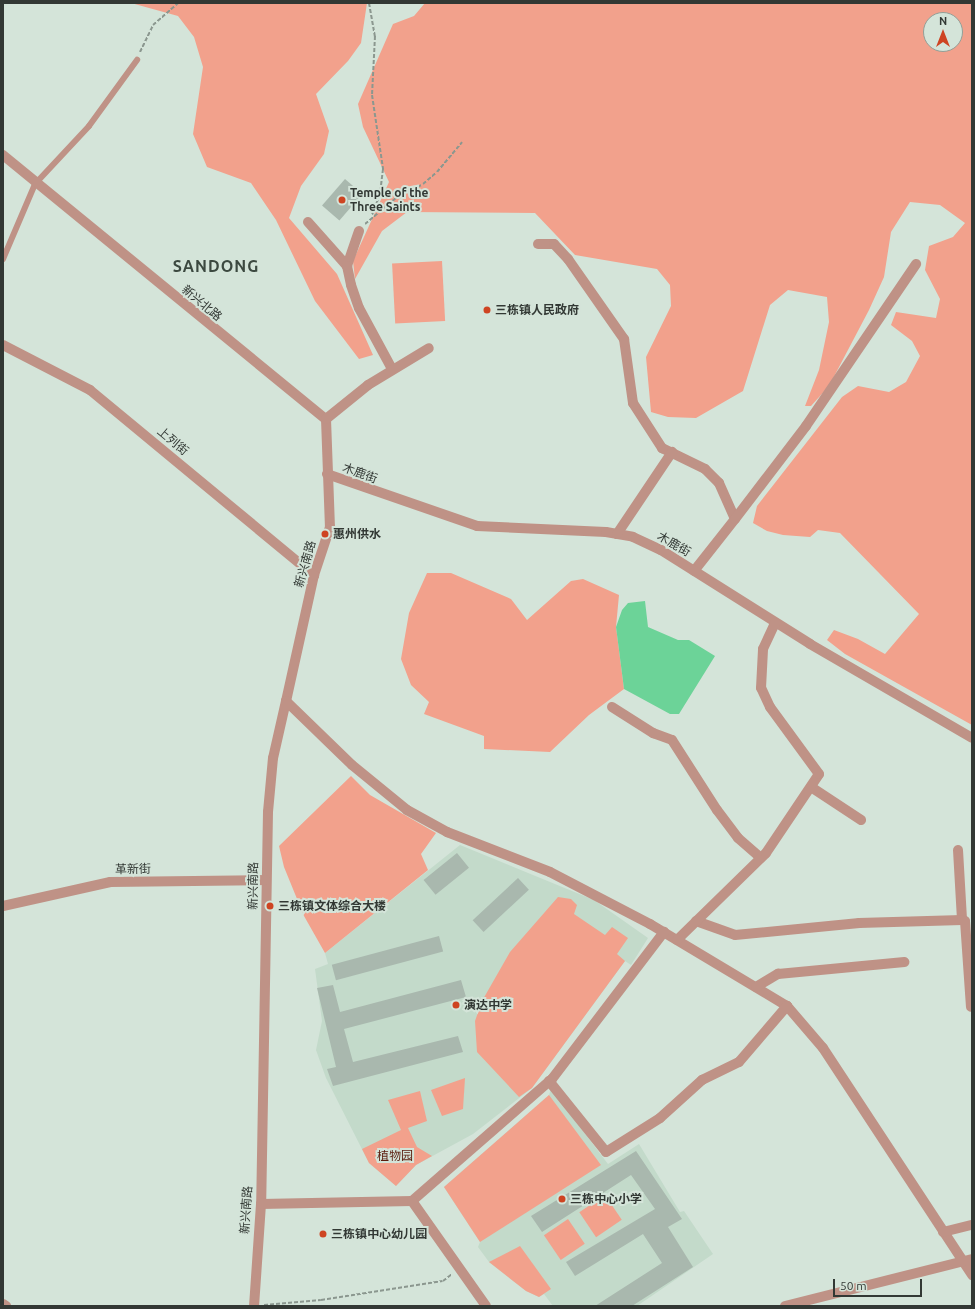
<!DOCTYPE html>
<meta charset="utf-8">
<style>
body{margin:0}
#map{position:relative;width:975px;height:1309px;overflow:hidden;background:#d4e4d9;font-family:Ubuntu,"Noto Sans SC",sans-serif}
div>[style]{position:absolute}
.built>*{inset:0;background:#c3daca}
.green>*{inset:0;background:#f2a18c;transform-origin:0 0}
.water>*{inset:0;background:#6cd398}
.building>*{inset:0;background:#a9b8ae;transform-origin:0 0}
.path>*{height:2px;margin-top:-1px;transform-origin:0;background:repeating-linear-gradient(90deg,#8b978f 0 4px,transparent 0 6px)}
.lane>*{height:6px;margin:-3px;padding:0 3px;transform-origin:3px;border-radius:3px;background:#bf9286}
.street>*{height:10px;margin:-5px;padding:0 5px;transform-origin:5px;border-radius:5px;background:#bf9286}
.dots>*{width:11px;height:11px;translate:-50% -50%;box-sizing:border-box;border:2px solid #d4e4d9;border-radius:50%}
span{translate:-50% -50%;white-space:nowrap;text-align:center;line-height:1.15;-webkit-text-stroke:4px #d4e4d9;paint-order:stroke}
.poi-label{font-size:12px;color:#323834;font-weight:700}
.left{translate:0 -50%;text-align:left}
.street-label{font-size:12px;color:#323834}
.park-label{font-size:12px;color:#5b1c0d}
.district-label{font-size:16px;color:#3c4940;font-weight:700;letter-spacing:1px}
.frame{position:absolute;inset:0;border:4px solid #323834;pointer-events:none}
.north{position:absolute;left:923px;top:12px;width:40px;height:40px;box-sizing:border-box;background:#d4e4d9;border:1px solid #939f97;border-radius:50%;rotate:0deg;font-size:11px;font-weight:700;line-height:16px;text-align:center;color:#323834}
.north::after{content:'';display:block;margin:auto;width:14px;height:18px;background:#ce4422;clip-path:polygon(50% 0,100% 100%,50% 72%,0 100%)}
.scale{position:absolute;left:833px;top:1279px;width:89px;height:18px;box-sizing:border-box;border:2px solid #323834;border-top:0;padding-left:5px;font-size:12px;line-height:14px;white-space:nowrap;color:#323834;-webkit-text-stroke:3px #d4e4d9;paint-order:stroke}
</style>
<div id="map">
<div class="built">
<i style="clip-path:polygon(460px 845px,594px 900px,648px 938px,631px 965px,625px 961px,532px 1088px,473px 1134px,416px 1165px,396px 1186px,369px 1163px,326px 1078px,316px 1050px,322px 1021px,315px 969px,328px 964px,325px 953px)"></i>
<i style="clip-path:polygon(551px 1089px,608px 1164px,639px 1144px,680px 1212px,684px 1211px,713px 1254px,637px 1306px,553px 1306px,544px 1294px,539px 1297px,526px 1291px,489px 1262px,478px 1247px,480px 1242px,444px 1187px,549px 1095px)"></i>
</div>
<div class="green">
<i style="clip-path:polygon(131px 3px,367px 3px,361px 43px,348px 61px,316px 94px,329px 131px,324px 154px,301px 186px,289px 218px,337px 274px,373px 355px,359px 359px,315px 301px,276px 220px,251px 183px,207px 167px,193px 134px,203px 67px,194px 37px,178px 16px)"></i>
<i style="clip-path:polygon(evenodd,425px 3px,972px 3px,972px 725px,845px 654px,827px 640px,834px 630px,858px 639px,885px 654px,919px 614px,840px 533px,818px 530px,810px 537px,783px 535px,767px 531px,753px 523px,757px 506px,842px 397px,858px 386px,889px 392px,906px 382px,920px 356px,912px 341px,891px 325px,896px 312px,936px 318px,940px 299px,925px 270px,929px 246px,953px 237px,965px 223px,940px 205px,910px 202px,891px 232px,884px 277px,869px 310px,829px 386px,811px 406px,805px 406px,819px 370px,829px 322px,827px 297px,788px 290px,770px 305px,743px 391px,696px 418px,668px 417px,651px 412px,646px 357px,671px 306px,670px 285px,657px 269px,575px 255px,535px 213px,407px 212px,382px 231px,355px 279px,353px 261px,389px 182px,363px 127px,358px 104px,393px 24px,414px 16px,425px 3px,931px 20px,955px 20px,955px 44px,931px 44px,931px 20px)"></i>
<i style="left:442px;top:261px;width:60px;height:50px;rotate:87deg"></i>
<i style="clip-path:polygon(427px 573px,451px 573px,511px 599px,527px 620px,571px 581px,583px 579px,619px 595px,616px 627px,624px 689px,589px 715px,550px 752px,484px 749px,484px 736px,424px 714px,429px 702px,411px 685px,401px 659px,409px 613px)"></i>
<i style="clip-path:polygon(351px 776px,370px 795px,436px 833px,421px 854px,428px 870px,325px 953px,304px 916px,284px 867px,279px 846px)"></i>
<i style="clip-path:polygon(558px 897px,571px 899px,577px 905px,574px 914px,605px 935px,612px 927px,628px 938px,617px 954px,625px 961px,532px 1088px,519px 1097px,477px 1052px,475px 1021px,482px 1001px,510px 952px)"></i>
<i style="clip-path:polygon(465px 1078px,463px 1109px,442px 1116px,431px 1090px)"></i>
<i style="clip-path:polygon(420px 1091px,427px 1121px,408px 1128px,417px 1147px,432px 1156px,416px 1165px,396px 1186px,369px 1163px,362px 1149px,401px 1130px,388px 1100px)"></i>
<i style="clip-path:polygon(549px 1095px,601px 1165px,480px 1242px,444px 1187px)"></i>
<i style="left:605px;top:1195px;width:30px;height:31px;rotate:56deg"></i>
<i style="left:568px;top:1219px;width:30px;height:29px;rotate:56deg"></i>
<i style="clip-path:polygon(520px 1246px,551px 1289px,539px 1297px,526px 1291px,489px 1262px)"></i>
</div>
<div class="water">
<i style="clip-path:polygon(645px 601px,648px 627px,678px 640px,689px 640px,715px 656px,679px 714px,670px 714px,624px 689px,616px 627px,622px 610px,628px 603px)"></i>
</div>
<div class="building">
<i style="left:345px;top:179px;width:23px;height:35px;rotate:41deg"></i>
<i style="left:457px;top:853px;width:19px;height:43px;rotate:51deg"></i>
<i style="left:518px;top:878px;width:16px;height:62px;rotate:47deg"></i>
<i style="left:439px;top:936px;width:16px;height:111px;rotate:75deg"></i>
<i style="clip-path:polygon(461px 980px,466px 997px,344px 1029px,353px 1062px,458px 1036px,463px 1052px,333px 1086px,327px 1069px,336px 1067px,317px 988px,333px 985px,340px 1012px)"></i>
<i style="clip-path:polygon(636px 1151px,682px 1219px,668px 1227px,693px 1267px,632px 1306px,595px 1306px,662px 1263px,643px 1234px,575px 1276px,566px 1262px,655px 1209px,631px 1175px,542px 1232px,531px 1216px)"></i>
</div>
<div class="path">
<i style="left:369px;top:3px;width:34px;rotate:80deg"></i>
<i style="left:375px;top:36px;width:59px;rotate:92.9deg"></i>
<i style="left:372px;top:95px;width:75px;rotate:81.5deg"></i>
<i style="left:383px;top:169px;width:25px;rotate:97deg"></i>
<i style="left:380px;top:194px;width:22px;rotate:111deg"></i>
<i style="left:140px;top:52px;width:30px;rotate:-64deg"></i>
<i style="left:153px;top:25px;width:33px;rotate:-41deg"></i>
<i style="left:365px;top:224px;width:40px;rotate:-40deg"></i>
<i style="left:396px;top:198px;width:30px;rotate:-27deg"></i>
<i style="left:423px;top:184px;width:18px;rotate:-41deg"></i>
<i style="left:437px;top:172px;width:39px;rotate:-50deg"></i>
<i style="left:264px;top:1305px;width:57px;rotate:-5deg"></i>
<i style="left:321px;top:1300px;width:123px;rotate:-8.9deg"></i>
<i style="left:443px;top:1281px;width:11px;rotate:-38deg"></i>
</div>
<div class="lane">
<i style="left:3px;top:259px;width:82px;rotate:-66.9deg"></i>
<i style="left:35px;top:184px;width:79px;rotate:-47deg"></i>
<i style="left:89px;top:126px;width:82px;rotate:-54deg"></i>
</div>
<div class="street">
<i style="left:3px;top:155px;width:417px;rotate:39.3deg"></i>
<i style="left:326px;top:419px;width:108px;rotate:87.9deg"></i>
<i style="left:330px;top:527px;width:51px;rotate:108.4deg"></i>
<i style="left:314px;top:575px;width:129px;rotate:102.5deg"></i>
<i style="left:286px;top:701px;width:58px;rotate:102.8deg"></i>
<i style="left:273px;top:758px;width:54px;rotate:95.3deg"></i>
<i style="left:268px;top:812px;width:392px;rotate:91deg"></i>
<i style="left:261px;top:1204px;width:102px;rotate:93.9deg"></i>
<i style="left:308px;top:222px;width:59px;rotate:48.4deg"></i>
<i style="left:359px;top:231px;width:37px;rotate:109deg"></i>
<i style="left:347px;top:266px;width:19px;rotate:78deg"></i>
<i style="left:351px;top:285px;width:24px;rotate:71deg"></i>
<i style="left:359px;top:308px;width:69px;rotate:61.6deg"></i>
<i style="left:538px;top:244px;width:16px"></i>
<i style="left:554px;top:244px;width:21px;rotate:47deg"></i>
<i style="left:568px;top:259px;width:98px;rotate:55deg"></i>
<i style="left:624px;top:339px;width:65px;rotate:82deg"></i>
<i style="left:633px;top:403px;width:54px;rotate:57.2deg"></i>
<i style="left:662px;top:448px;width:48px;rotate:26deg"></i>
<i style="left:705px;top:469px;width:20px;rotate:45deg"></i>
<i style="left:719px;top:483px;width:39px;rotate:66deg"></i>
<i style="left:735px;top:519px;width:66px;rotate:128.3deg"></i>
<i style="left:3px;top:345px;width:98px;rotate:27.3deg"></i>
<i style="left:90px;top:390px;width:291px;rotate:39.6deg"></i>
<i style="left:326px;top:419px;width:54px;rotate:-39deg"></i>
<i style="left:368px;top:385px;width:71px;rotate:-31.2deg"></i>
<i style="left:327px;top:474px;width:159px;rotate:19.1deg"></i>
<i style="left:477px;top:526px;width:129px;rotate:2.7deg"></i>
<i style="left:606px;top:532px;width:27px;rotate:10deg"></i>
<i style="left:633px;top:537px;width:31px;rotate:25deg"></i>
<i style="left:661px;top:550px;width:176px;rotate:32.2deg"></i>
<i style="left:810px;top:644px;width:187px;rotate:30.1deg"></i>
<i style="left:735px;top:519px;width:117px;rotate:-52.6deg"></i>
<i style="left:806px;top:426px;width:196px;rotate:-55.8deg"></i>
<i style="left:617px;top:534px;width:99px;rotate:-56.1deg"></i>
<i style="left:286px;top:701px;width:92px;rotate:44.1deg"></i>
<i style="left:352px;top:765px;width:71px;rotate:39.3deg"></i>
<i style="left:407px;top:810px;width:46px;rotate:28.8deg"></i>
<i style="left:447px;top:832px;width:110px;rotate:21.2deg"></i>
<i style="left:550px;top:872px;width:113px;rotate:27.5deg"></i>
<i style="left:650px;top:924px;width:160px;rotate:30.9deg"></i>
<i style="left:787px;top:1006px;width:55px;rotate:49.4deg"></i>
<i style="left:823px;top:1048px;width:272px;rotate:56.7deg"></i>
<i style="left:612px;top:707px;width:49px;rotate:32.4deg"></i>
<i style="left:653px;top:733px;width:20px;rotate:20deg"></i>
<i style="left:672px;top:740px;width:83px;rotate:57.3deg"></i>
<i style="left:717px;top:810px;width:35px;rotate:53deg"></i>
<i style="left:738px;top:838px;width:30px;rotate:41deg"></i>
<i style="left:811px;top:787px;width:60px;rotate:33.4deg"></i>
<i style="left:958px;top:850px;width:70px;rotate:86.7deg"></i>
<i style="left:3px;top:906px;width:110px;rotate:-12.6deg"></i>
<i style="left:110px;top:882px;width:156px;rotate:-0.7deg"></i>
<i style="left:696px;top:921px;width:41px;rotate:19.7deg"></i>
<i style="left:735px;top:935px;width:125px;rotate:-5.5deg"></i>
<i style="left:859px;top:923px;width:103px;rotate:-1.7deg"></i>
<i style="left:962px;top:920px;width:3px;rotate:18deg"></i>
<i style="left:965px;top:921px;width:86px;rotate:86deg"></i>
<i style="left:677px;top:940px;width:124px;rotate:-44.3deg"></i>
<i style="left:766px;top:853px;width:95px;rotate:-56.1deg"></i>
<i style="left:819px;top:774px;width:83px;rotate:-126.2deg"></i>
<i style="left:770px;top:707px;width:21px;rotate:-115deg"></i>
<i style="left:761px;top:688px;width:39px;rotate:-87deg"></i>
<i style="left:763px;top:649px;width:29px;rotate:-65deg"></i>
<i style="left:756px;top:987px;width:26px;rotate:-31deg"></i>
<i style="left:778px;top:974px;width:127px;rotate:-5.4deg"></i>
<i style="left:549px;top:1081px;width:91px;rotate:51.2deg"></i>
<i style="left:606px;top:1152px;width:64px;rotate:-32.2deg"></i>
<i style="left:660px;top:1118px;width:57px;rotate:-42.1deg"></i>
<i style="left:702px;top:1080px;width:41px;rotate:-25.9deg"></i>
<i style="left:739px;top:1062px;width:74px;rotate:-49.4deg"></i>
<i style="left:412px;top:1201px;width:186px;rotate:-41.1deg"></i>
<i style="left:552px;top:1079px;width:185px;rotate:-52.7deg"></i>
<i style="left:261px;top:1204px;width:151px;rotate:-1.1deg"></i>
<i style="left:412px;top:1201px;width:128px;rotate:54.8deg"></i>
<i style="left:943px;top:1232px;width:30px;rotate:-14deg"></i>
<i style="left:3px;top:1304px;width:4px;rotate:34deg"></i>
<i style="left:785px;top:1306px;width:193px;rotate:-14.1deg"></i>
</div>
<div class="dots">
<i style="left:342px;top:200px;background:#ce4422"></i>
<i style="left:487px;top:310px;background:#ce4422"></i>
<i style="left:325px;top:534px;background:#ce4422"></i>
<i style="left:270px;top:906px;background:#ce4422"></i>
<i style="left:456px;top:1005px;background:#ce4422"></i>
<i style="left:562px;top:1199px;background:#ce4422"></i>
<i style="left:323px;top:1234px;background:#ce4422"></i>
</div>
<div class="poi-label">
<span class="left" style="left:350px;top:200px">Temple of the<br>Three Saints</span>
<span class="left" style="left:495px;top:310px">三栋镇人民政府</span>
<span class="left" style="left:333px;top:534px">惠州供水</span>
<span class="left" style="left:278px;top:906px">三栋镇文体综合大楼</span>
<span class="left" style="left:464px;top:1005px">演达中学</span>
<span class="left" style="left:570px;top:1199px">三栋中心小学</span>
<span class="left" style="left:331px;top:1234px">三栋镇中心幼儿园</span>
</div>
<div class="street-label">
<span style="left:202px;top:303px;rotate:40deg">新兴北路</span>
<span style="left:173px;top:441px;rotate:40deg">上列街</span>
<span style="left:360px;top:473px;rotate:20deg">木鹿街</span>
<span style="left:674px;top:544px;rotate:30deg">木鹿街</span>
<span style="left:305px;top:564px;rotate:-74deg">新兴南路</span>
<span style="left:133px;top:869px;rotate:-1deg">革新街</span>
<span style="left:253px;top:886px;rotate:-89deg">新兴南路</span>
<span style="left:246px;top:1210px;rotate:-86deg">新兴南路</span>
</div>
<div class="park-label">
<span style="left:395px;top:1156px">植物园</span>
</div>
<div class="district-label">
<span style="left:216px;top:266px">SANDONG</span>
</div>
<div class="frame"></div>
<div class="north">N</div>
<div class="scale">50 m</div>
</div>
